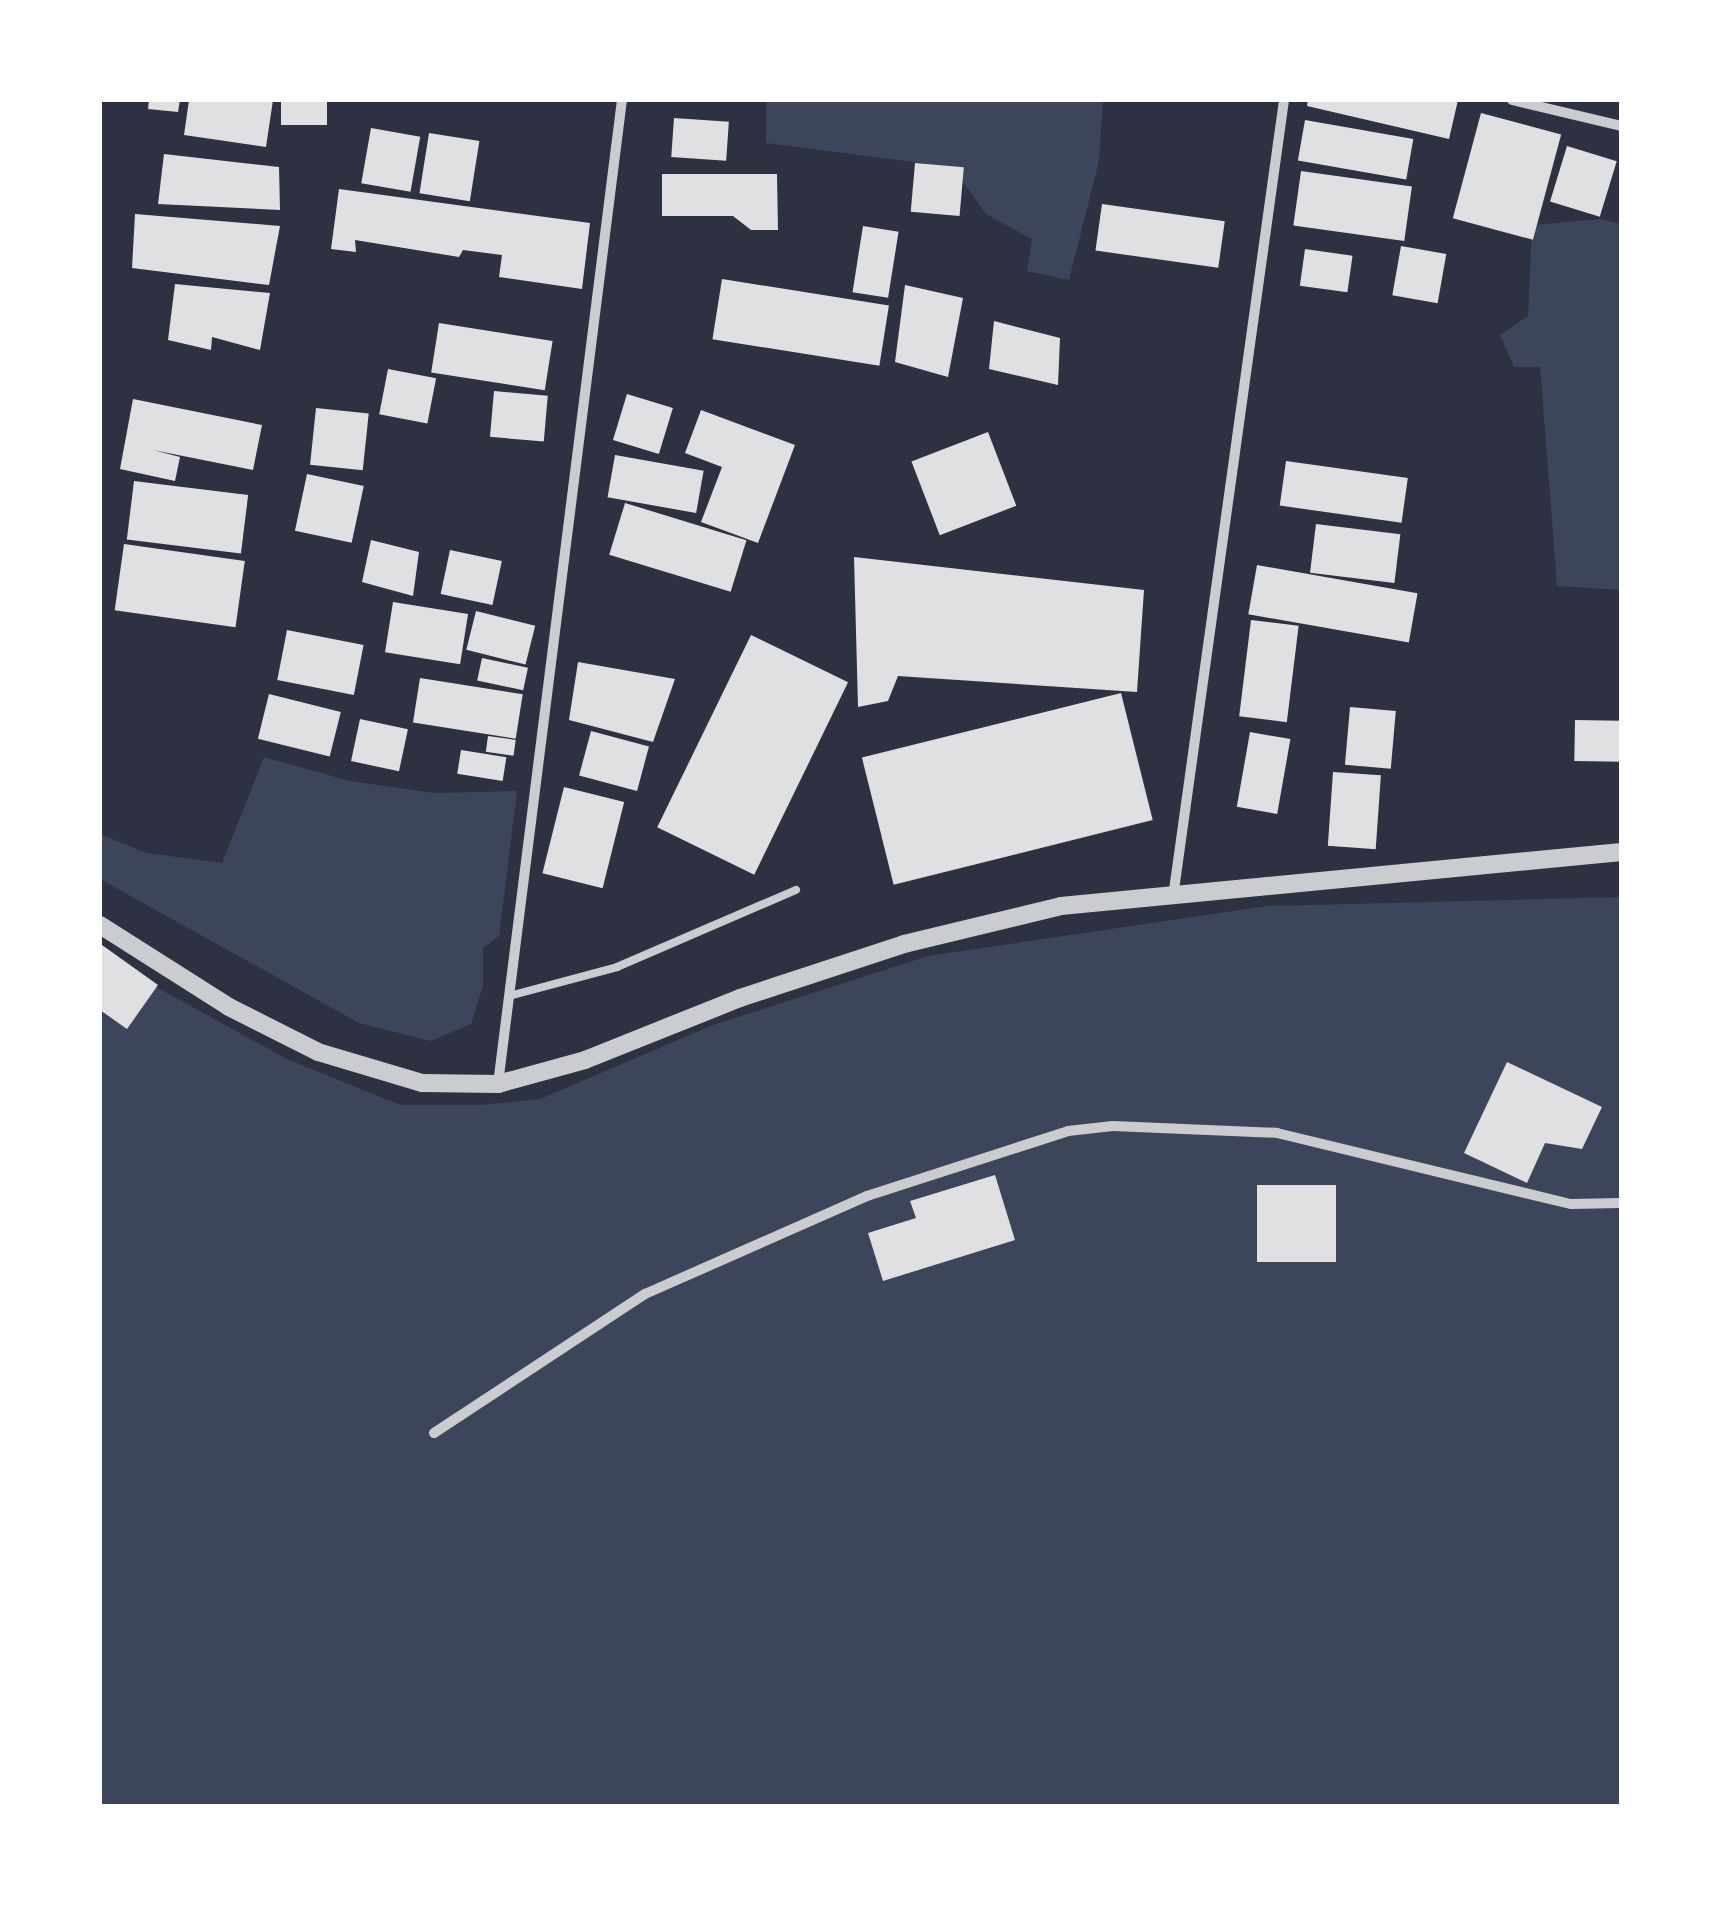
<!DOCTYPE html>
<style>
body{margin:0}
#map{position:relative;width:1721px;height:1906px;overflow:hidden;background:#2d3142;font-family:Karla,sans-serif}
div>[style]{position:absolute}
.green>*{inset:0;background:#3c4559}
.building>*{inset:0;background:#e0e0e3;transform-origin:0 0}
.service>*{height:8px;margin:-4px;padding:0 4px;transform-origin:4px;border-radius:4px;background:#caccd0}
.minor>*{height:10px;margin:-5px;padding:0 5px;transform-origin:5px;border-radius:5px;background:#caccd0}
.tertiary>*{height:18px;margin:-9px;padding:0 9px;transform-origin:9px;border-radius:9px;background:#caccd0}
span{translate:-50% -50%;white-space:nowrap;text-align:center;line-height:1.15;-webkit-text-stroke:8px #fff;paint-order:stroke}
.frame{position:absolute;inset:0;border:102px solid #fff;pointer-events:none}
</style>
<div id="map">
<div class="green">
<i style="clip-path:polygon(766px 100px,1103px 100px,1099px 161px,1069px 280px,1027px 271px,1032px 239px,986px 214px,952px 167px,766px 143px)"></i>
<i style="clip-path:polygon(1600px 219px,1621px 224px,1621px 590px,1557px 586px,1540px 367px,1514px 367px,1500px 335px,1528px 316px,1532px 225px)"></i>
<i style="clip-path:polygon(264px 757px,350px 781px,434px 793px,517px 791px,499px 936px,483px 948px,483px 986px,471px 1024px,431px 1041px,359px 1023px,100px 879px,100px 834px,147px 853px,222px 863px)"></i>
<i style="clip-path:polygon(1621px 897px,1621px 1806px,100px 1806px,100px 956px,287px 1059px,400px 1105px,479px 1105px,540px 1099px,713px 1025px,928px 956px,1267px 906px)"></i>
</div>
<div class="building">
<i style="clip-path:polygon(149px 100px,180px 100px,178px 112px,148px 109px)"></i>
<i style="clip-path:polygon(189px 100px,273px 100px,266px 147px,184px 135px)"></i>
<i style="left:281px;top:100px;width:46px;height:25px"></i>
<i style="clip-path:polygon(1308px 100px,1458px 100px,1449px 139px,1307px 106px)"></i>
<i style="left:1481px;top:113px;width:83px;height:109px;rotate:15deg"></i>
<i style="left:674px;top:118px;width:55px;height:39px;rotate:4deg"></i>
<i style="left:1305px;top:120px;width:110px;height:41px;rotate:10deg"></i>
<i style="left:371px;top:128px;width:50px;height:56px;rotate:10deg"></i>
<i style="left:429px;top:133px;width:51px;height:61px;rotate:9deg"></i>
<i style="left:1567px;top:146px;width:52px;height:58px;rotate:17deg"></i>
<i style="clip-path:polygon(164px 154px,279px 167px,280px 210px,158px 204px)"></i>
<i style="left:915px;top:163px;width:49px;height:49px;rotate:5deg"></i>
<i style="left:1301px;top:171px;width:112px;height:55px;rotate:8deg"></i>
<i style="clip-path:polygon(662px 174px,777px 174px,778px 230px,751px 230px,733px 216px,662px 216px)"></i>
<i style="clip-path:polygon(339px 189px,590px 223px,582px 289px,499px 277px,502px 255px,463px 250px,459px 257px,355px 240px,356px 252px,331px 249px)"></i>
<i style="left:1102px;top:204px;width:124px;height:47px;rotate:8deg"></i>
<i style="clip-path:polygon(135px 214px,280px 226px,269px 285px,132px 268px)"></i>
<i style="left:863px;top:226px;width:36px;height:67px;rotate:9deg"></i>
<i style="left:1401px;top:246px;width:46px;height:50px;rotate:10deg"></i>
<i style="left:1305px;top:249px;width:48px;height:37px;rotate:8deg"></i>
<i style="left:722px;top:279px;width:169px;height:61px;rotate:9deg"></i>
<i style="clip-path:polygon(175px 284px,270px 293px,260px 350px,212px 337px,211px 350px,168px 340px)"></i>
<i style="clip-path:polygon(905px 285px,963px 298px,948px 377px,895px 362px)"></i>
<i style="clip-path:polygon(994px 321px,1060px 338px,1058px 385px,989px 369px)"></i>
<i style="left:439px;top:323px;width:115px;height:50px;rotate:9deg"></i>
<i style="left:388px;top:369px;width:49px;height:46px;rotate:11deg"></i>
<i style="left:494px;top:391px;width:54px;height:46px;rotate:5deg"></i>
<i style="left:627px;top:394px;width:48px;height:48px;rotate:17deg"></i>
<i style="clip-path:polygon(133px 399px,262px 425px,253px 470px,153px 450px,180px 457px,175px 481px,120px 469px)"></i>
<i style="left:316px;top:408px;width:53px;height:57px;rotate:6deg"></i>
<i style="clip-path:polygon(701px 410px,795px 445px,758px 543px,701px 522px,722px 467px,685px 453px)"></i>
<i style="left:988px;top:432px;width:79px;height:82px;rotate:69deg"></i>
<i style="left:615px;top:455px;width:90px;height:43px;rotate:10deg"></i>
<i style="left:1286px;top:461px;width:123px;height:45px;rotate:8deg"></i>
<i style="left:307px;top:474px;width:58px;height:58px;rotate:12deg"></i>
<i style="left:134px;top:481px;width:115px;height:59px;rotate:7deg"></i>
<i style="left:625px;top:503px;width:127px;height:54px;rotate:17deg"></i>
<i style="left:1316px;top:524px;width:85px;height:49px;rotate:7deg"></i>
<i style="clip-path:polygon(371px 540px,419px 552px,413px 596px,362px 582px)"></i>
<i style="left:124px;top:544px;width:122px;height:67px;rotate:8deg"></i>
<i style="left:450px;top:550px;width:53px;height:45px;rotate:12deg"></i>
<i style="clip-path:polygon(854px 557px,1144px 590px,1137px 692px,898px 676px,888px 701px,858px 707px)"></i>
<i style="left:1257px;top:565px;width:163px;height:50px;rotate:10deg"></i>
<i style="left:393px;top:602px;width:76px;height:51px;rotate:9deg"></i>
<i style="left:476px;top:611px;width:61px;height:40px;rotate:14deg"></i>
<i style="left:1251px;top:620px;width:48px;height:97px;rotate:7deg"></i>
<i style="left:287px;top:630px;width:78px;height:51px;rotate:11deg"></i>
<i style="left:751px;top:635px;width:108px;height:214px;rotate:26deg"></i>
<i style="left:482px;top:658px;width:47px;height:23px;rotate:12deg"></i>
<i style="clip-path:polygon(578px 662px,675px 679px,653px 742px,569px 720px)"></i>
<i style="left:420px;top:678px;width:104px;height:45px;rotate:9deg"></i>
<i style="left:1121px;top:693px;width:131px;height:267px;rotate:76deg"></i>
<i style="left:269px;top:694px;width:74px;height:46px;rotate:14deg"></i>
<i style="left:1350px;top:707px;width:46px;height:58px;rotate:5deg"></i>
<i style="left:360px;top:719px;width:49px;height:43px;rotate:12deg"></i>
<i style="left:1575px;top:720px;width:46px;height:41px;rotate:1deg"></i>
<i style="left:591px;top:731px;width:60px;height:46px;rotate:15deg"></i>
<i style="left:1250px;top:732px;width:41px;height:76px;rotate:10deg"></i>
<i style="left:488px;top:736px;width:28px;height:16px;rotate:8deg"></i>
<i style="left:461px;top:750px;width:46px;height:24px;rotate:9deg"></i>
<i style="left:1333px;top:772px;width:48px;height:74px;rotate:4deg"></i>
<i style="left:564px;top:787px;width:62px;height:89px;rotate:14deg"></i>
<i style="clip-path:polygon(102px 945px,158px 985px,127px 1029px,100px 1010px)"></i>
<i style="clip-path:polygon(1507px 1062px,1602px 1107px,1582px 1149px,1545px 1143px,1527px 1183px,1464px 1153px)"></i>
<i style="clip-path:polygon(995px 1175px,1015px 1240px,883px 1281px,868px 1233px,916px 1218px,910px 1201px)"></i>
<i style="left:1257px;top:1185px;width:79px;height:77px"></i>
</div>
<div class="service">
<i style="left:509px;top:996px;width:112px;rotate:-15deg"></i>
<i style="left:617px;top:967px;width:195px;rotate:-23.3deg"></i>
</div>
<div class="minor">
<i style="left:1512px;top:100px;width:112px;rotate:13.4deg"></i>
<i style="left:1174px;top:890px;width:798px;rotate:-82.07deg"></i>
<i style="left:498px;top:1084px;width:992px;rotate:-82.82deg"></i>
<i style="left:434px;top:1433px;width:253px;rotate:-33.4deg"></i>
<i style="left:645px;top:1294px;width:243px;rotate:-23.8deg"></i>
<i style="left:867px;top:1196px;width:211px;rotate:-17.9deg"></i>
<i style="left:1068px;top:1131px;width:45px;rotate:-6.3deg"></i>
<i style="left:1113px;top:1126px;width:164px;rotate:2.4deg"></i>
<i style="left:1277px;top:1133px;width:302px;rotate:13.6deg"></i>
<i style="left:1571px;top:1204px;width:50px;rotate:-1.1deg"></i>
</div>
<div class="tertiary">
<i style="left:100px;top:925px;width:153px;rotate:32.4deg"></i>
<i style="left:229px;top:1007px;width:100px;rotate:26.8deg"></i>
<i style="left:318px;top:1052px;width:109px;rotate:16.6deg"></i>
<i style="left:422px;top:1083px;width:76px;rotate:0.8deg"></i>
<i style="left:498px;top:1084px;width:90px;rotate:-15.4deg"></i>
<i style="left:585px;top:1060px;width:167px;rotate:-21.8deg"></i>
<i style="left:740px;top:998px;width:173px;rotate:-18.2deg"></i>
<i style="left:904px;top:944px;width:162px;rotate:-13.6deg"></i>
<i style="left:1061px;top:906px;width:563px;rotate:-5.51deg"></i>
</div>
<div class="frame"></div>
</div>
